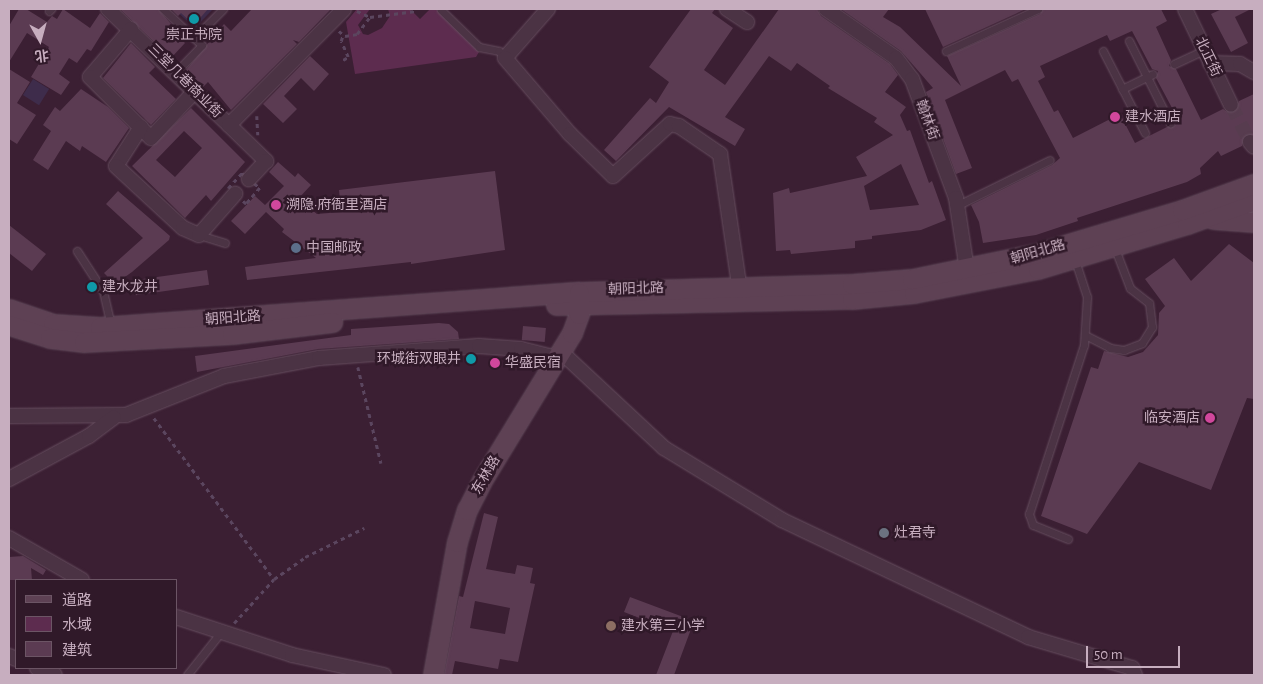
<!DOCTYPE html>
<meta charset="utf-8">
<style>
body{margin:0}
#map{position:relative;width:1263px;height:684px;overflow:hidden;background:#3b1f33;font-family:"Alegreya Sans","Noto Sans SC",sans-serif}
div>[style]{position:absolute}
.green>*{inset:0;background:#3e2c4b;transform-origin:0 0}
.water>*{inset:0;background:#5d2c4f}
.building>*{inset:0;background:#5b3b52;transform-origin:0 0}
.street-tunnel>*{height:14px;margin-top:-7px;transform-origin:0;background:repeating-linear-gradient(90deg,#573c4f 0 14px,transparent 0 21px)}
.path>*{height:2.5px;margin-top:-1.25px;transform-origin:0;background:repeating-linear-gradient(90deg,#5b465f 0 4px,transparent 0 8px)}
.roads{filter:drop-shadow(0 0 1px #664e5f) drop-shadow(0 0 1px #664e5f)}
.lane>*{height:7px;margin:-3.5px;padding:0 3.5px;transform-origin:3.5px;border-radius:3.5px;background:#4b3344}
.street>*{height:14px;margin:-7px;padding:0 7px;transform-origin:7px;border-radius:7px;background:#4b3344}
.secondary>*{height:19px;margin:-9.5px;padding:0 9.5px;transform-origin:9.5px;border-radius:9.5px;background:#5e4154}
.dots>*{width:14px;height:14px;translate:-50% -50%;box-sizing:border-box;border:2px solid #301929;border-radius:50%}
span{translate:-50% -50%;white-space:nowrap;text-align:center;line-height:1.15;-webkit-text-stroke:5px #301929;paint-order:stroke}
.poi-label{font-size:14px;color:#c7aebf}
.left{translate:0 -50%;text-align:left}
.right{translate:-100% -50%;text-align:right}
.street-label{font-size:14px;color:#c7aebf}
.frame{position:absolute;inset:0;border:10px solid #c7aebf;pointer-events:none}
.legend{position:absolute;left:15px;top:579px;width:162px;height:90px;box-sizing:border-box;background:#301929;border:1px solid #6c5565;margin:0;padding:6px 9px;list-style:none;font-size:15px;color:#c7aebf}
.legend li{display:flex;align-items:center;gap:10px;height:25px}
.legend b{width:25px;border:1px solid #6c5565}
.north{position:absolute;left:15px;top:15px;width:50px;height:50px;-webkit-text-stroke:4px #301929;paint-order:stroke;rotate:173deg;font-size:14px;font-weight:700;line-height:20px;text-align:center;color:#c7aebf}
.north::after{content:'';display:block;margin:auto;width:18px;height:22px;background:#c7aebf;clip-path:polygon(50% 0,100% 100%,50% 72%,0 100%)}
.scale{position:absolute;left:1086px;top:646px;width:94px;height:22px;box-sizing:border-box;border:2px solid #c7aebf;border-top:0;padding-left:6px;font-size:15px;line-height:18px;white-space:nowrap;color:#c7aebf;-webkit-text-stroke:4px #301929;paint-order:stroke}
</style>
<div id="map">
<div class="green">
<i style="clip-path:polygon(174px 9px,213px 9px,195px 28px)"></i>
<i style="left:33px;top:79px;width:19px;height:19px;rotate:32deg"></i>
</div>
<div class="water">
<i style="clip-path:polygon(357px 9px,370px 9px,358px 25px,363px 34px,368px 35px,382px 28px,390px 16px,388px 9px,410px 9px,420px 19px,430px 9px,436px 9px,479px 52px,476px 57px,355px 74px,346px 22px)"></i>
</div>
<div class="building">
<i style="clip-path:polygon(19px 9px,26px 9px,47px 22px,52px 16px,57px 19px,63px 9px,90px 28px,100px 13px,109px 22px,91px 51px,87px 49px,77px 63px,69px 58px,59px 74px,70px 82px,61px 95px,31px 77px,49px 47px,27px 33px,9px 62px,9px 26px)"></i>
<i style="clip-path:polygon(120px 9px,158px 9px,171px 24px,168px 27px,185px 43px,171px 58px)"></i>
<i style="clip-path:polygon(171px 9px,208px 9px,194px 25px,181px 13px,178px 16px)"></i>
<i style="clip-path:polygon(252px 9px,331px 9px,299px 42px,293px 40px,297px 44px,231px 110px,208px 82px,203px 87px,186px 70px,224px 24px,231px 31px)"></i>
<i style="clip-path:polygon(evenodd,691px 9px,715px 9px,712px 13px,733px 28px,704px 70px,725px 85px,779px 9px,817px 9px,821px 16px,890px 64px,898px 75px,885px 92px,906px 107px,900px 115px,907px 131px,910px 130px,929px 183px,932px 181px,946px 220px,921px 230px,872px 236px,872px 239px,855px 241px,855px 248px,791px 254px,790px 250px,776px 251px,773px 193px,789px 188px,790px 193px,867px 176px,856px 157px,893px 135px,874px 122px,877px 118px,828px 88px,830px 86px,797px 63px,791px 71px,769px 56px,725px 117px,745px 129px,735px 146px,669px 107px,616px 161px,604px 150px,650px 98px,656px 103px,669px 82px,649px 67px,691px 9px,901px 164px,919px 205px,870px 210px,864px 186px,901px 164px)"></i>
<i style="clip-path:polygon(evenodd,841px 9px,889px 9px,883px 17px,900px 27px,961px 86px,947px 56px,1040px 14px,1043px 9px,1161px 9px,1167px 21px,1156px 27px,1171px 60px,1169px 66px,1176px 69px,1201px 120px,1223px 109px,1230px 114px,1235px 113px,1239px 101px,1254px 94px,1254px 135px,1245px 135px,1242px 146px,1221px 156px,1218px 151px,1200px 168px,1201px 174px,1187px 182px,1077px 218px,1078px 221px,1036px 235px,983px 243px,979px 222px,971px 205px,1052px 165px,1060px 158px,1018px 79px,1012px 82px,1005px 70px,945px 100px,972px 168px,956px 174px,926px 92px,933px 88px,901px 51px,841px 9px,1132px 31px,1152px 69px,1158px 71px,1156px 78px,1179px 121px,1173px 127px,1167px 127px,1135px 143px,1120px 114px,1073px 138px,1058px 110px,1054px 112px,1038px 81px,1045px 77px,1040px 66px,1107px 35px,1110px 41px,1132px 31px)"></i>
<i style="clip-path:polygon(925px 9px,1026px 9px,943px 47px)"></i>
<i style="clip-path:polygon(1222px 9px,1251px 9px,1235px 17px,1248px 43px,1231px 52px,1211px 14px)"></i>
<i style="clip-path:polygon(131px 43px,155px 67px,149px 73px,176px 99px,151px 125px,103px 78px)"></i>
<i style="clip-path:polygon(310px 56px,329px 74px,314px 91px,301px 78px,284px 96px,297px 109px,283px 123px,263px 104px)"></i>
<i style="clip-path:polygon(9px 69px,30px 82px,17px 103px,36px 115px,17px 144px,9px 139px)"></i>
<i style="clip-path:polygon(81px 89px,108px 107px,129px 128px,106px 162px,82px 146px,80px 151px,66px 141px,48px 170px,33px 160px,51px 131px,43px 125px,55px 107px,60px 111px)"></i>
<i style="clip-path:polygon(evenodd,191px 108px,245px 162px,211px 201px,206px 195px,185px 218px,132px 166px,191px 108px,184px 131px,202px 148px,175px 177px,156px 160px,184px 131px)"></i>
<i style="clip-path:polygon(278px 162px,295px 177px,298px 173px,311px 185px,298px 199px,317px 214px,341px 212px,339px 190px,495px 171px,505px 250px,411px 264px,411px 262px,247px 280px,245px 267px,316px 258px,282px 232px,284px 229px,266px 212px,245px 234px,231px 221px,255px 196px,265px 205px,284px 186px,269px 172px)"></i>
<i style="clip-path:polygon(118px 191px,170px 236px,169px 240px,132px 272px,115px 284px,104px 273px,143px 238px,106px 204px)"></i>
<i style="clip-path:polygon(9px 225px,46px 254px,32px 271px,9px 253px)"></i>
<i style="clip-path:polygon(1229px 244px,1254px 263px,1254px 399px,1247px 398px,1211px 490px,1139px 462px,1087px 534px,1041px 516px,1091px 367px,1098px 369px,1104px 351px,1128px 357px,1143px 352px,1158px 335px,1159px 313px,1165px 306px,1145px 279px,1174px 258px,1191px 281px)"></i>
<i style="left:207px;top:270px;width:15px;height:74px;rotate:82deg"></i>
<i style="clip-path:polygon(439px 323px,449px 324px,458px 332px,459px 339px,318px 349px,197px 372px,195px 356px,351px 335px,351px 329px)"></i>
<i style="left:523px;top:326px;width:23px;height:14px;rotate:5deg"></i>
<i style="clip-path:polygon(evenodd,484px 513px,498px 517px,486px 569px,515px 574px,517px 565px,533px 568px,530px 583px,535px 584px,518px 662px,500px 659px,498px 669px,455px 661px,452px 675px,444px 675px,459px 596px,463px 597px,484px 513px,475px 601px,510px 608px,505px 634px,470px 628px,475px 601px)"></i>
<i style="clip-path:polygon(23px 556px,46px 570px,43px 575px,31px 568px,32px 580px,9px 580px,9px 557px)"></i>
<i style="clip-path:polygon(630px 597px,694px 621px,674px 675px,656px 675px,673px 631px,624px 612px)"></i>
</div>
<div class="street-tunnel">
<i style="left:1231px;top:105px;width:42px;rotate:62.8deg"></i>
</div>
<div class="path">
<i style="left:357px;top:11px;width:14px;rotate:25deg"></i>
<i style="left:370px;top:17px;width:46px;rotate:-7.4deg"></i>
<i style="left:339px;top:31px;width:8px;rotate:40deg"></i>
<i style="left:345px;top:36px;width:12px;rotate:-9deg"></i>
<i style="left:357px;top:34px;width:21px;rotate:-53deg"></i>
<i style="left:343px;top:60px;width:6px;rotate:-31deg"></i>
<i style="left:348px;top:57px;width:17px;rotate:-114deg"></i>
<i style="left:341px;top:41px;width:6px;rotate:-72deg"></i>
<i style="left:257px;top:116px;width:19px;rotate:87deg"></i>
<i style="left:242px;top:173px;width:23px;rotate:40deg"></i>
<i style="left:260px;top:188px;width:21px;rotate:131deg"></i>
<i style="left:246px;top:204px;width:24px;rotate:-138deg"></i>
<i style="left:228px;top:188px;width:21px;rotate:-47deg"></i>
<i style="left:358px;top:367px;width:99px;rotate:76.5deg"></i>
<i style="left:154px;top:418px;width:201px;rotate:53.3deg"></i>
<i style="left:234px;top:623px;width:59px;rotate:-47.7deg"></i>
<i style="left:274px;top:579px;width:38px;rotate:-35deg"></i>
<i style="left:305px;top:557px;width:66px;rotate:-26.2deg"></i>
</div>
<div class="roads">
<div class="lane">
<i style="left:163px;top:9px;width:42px;rotate:43.1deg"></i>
<i style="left:194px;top:38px;width:41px;rotate:-45deg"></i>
<i style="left:441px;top:10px;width:53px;rotate:44.2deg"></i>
<i style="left:479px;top:47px;width:20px;rotate:11deg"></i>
<i style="left:499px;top:51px;width:9px;rotate:49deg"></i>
<i style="left:49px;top:11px;width:3px;rotate:-45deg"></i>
<i style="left:1129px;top:41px;width:92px;rotate:63.4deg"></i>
<i style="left:946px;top:51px;width:101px;rotate:-24.5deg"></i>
<i style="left:1103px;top:51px;width:92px;rotate:62.9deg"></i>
<i style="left:1174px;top:64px;width:33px;rotate:-25deg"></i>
<i style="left:176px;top:72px;width:37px;rotate:-46deg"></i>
<i style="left:202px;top:45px;width:11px;rotate:-139deg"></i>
<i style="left:1122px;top:89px;width:34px;rotate:-26deg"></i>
<i style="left:958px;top:205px;width:102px;rotate:-26.1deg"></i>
<i style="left:199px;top:235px;width:27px;rotate:17deg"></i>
<i style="left:77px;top:251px;width:48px;rotate:57deg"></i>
<i style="left:103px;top:291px;width:35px;rotate:77deg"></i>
<i style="left:1085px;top:335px;width:28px;rotate:27deg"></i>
<i style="left:1110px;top:348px;width:14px;rotate:8deg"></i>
<i style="left:1124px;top:350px;width:19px;rotate:-21deg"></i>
<i style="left:1142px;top:343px;width:19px;rotate:-58deg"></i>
<i style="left:1152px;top:327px;width:24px;rotate:-97deg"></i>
<i style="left:1149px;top:303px;width:24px;rotate:-142deg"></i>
<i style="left:1130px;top:288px;width:45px;rotate:-110.9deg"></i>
<i style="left:1068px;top:539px;width:38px;rotate:-158deg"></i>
<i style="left:1033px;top:525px;width:12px;rotate:-110deg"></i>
<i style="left:1029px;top:514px;width:178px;rotate:-72deg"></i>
<i style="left:1084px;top:345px;width:48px;rotate:-86.4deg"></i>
<i style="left:1087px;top:297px;width:40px;rotate:-108deg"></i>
<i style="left:187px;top:675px;width:55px;rotate:-51.7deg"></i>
</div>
<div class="street">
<i style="left:108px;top:9px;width:168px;rotate:43.8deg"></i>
<i style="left:229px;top:125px;width:163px;rotate:-45.2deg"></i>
<i style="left:548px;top:9px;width:65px;rotate:131.3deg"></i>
<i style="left:505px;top:58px;width:100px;rotate:49.5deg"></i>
<i style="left:570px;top:134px;width:60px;rotate:44.3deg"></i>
<i style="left:613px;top:176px;width:77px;rotate:-42.4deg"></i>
<i style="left:670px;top:124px;width:9px;rotate:13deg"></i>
<i style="left:679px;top:126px;width:50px;rotate:34.3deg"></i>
<i style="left:720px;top:154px;width:132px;rotate:81.7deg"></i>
<i style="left:727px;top:9px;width:24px;rotate:33deg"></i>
<i style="left:826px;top:9px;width:85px;rotate:35deg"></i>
<i style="left:896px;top:58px;width:26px;rotate:53deg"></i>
<i style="left:912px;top:79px;width:127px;rotate:69.7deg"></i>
<i style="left:956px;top:198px;width:73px;rotate:81.3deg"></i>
<i style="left:1185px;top:9px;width:106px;rotate:64.4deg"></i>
<i style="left:131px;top:29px;width:63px;rotate:130.5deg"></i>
<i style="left:90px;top:77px;width:86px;rotate:45deg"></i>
<i style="left:151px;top:138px;width:64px;rotate:-46.9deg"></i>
<i style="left:1210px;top:63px;width:30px;rotate:2deg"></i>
<i style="left:1240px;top:64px;width:16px;rotate:30deg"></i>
<i style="left:229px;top:125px;width:52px;rotate:44.2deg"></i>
<i style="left:266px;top:161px;width:25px;rotate:133deg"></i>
<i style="left:141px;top:127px;width:46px;rotate:122.7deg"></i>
<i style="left:116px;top:166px;width:91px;rotate:42.8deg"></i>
<i style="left:183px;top:228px;width:17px;rotate:24deg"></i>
<i style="left:199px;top:235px;width:55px;rotate:-48.7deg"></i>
<i style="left:1250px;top:142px;width:6px;rotate:51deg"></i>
<i style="left:560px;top:351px;width:142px;rotate:43deg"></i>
<i style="left:664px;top:448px;width:138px;rotate:31.4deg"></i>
<i style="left:782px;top:520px;width:272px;rotate:25.4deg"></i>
<i style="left:1028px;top:637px;width:109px;rotate:16.6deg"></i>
<i style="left:1132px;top:668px;width:8px;rotate:67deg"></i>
<i style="left:9px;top:416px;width:117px;rotate:-0.5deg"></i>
<i style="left:126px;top:415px;width:105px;rotate:-21.7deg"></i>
<i style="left:224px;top:376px;width:97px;rotate:-10.7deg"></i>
<i style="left:319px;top:358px;width:160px;rotate:-4.3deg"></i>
<i style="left:479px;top:346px;width:42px;rotate:4.1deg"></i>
<i style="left:521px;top:349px;width:36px;rotate:14deg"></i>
<i style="left:9px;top:479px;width:91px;rotate:-28.3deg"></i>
<i style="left:89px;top:436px;width:31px;rotate:-37deg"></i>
<i style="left:9px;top:538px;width:84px;rotate:29.9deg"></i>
<i style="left:176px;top:617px;width:122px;rotate:18.1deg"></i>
<i style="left:292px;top:655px;width:94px;rotate:12.3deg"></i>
<i style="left:9px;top:656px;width:8px;rotate:23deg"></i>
<i style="left:37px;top:668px;width:19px;rotate:21deg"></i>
</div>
<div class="secondary">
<i style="left:1213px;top:219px;width:41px;rotate:4.2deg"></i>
<i style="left:556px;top:305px;width:296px;rotate:-1.2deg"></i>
<i style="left:852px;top:299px;width:62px;rotate:-5.5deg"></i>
<i style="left:914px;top:293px;width:126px;rotate:-11deg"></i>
<i style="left:1038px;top:269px;width:156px;rotate:-16.8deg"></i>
<i style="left:1187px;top:224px;width:71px;rotate:-19.7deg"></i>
<i style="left:9px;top:309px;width:46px;rotate:18.8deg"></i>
<i style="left:53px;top:324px;width:47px;rotate:3.7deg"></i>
<i style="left:100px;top:327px;width:480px;rotate:-4.2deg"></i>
<i style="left:579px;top:292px;width:273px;rotate:-1.7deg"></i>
<i style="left:852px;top:284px;width:60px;rotate:-4.8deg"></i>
<i style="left:912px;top:279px;width:125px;rotate:-11.6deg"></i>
<i style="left:1034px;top:254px;width:154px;rotate:-16.6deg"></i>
<i style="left:1182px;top:210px;width:77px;rotate:-19.9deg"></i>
<i style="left:9px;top:325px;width:43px;rotate:17.6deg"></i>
<i style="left:50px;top:338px;width:34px;rotate:7deg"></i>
<i style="left:84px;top:342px;width:148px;rotate:-3.1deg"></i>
<i style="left:232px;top:334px;width:101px;rotate:-6.8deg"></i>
<i style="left:433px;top:675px;width:135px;rotate:-79.8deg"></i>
<i style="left:457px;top:542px;width:34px;rotate:-73deg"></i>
<i style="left:467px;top:510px;width:31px;rotate:-63deg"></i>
<i style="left:481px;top:482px;width:175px;rotate:-58.6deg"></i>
<i style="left:572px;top:333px;width:20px;rotate:-70deg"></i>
<i style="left:579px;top:314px;width:21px;rotate:-90deg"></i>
</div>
</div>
<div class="dots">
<i style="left:194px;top:19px;background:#0f9aa8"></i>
<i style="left:1115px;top:117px;background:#d1479c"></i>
<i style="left:276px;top:205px;background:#d1479c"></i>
<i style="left:296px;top:248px;background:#5c6f8a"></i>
<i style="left:92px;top:287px;background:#0f9aa8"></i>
<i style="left:471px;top:359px;background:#0f9aa8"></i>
<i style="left:495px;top:363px;background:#d1479c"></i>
<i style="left:1210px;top:418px;background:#d1479c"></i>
<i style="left:884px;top:533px;background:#6b7280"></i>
<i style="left:611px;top:626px;background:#8d6e63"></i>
</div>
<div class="poi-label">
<span style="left:194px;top:35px">崇正书院</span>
<span class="left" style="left:1125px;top:117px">建水酒店</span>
<span class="left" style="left:286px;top:205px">溯隐·府衙里酒店</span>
<span class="left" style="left:306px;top:248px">中国邮政</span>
<span class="left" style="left:102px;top:287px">建水龙井</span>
<span class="right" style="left:461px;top:359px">环城街双眼井</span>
<span class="left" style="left:505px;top:363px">华盛民宿</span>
<span class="right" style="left:1200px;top:418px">临安酒店</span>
<span class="left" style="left:894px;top:533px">灶君寺</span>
<span class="left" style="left:621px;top:626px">建水第三小学</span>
</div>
<div class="street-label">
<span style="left:1208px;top:57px;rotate:64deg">北正街</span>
<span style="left:185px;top:81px;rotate:45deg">三堂几巷商业街</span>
<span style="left:927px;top:120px;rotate:70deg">翰林街</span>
<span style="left:1038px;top:252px;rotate:-16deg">朝阳北路</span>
<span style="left:636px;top:289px;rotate:-2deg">朝阳北路</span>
<span style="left:233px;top:318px;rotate:-4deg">朝阳北路</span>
<span style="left:486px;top:475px;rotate:-60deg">东林路</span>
</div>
<div class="frame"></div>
<ul class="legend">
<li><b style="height:6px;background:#5e4154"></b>道路</li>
<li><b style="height:14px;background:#5d2c4f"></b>水域</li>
<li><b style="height:14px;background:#5b3b52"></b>建筑</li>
</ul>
<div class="north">北</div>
<div class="scale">50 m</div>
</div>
